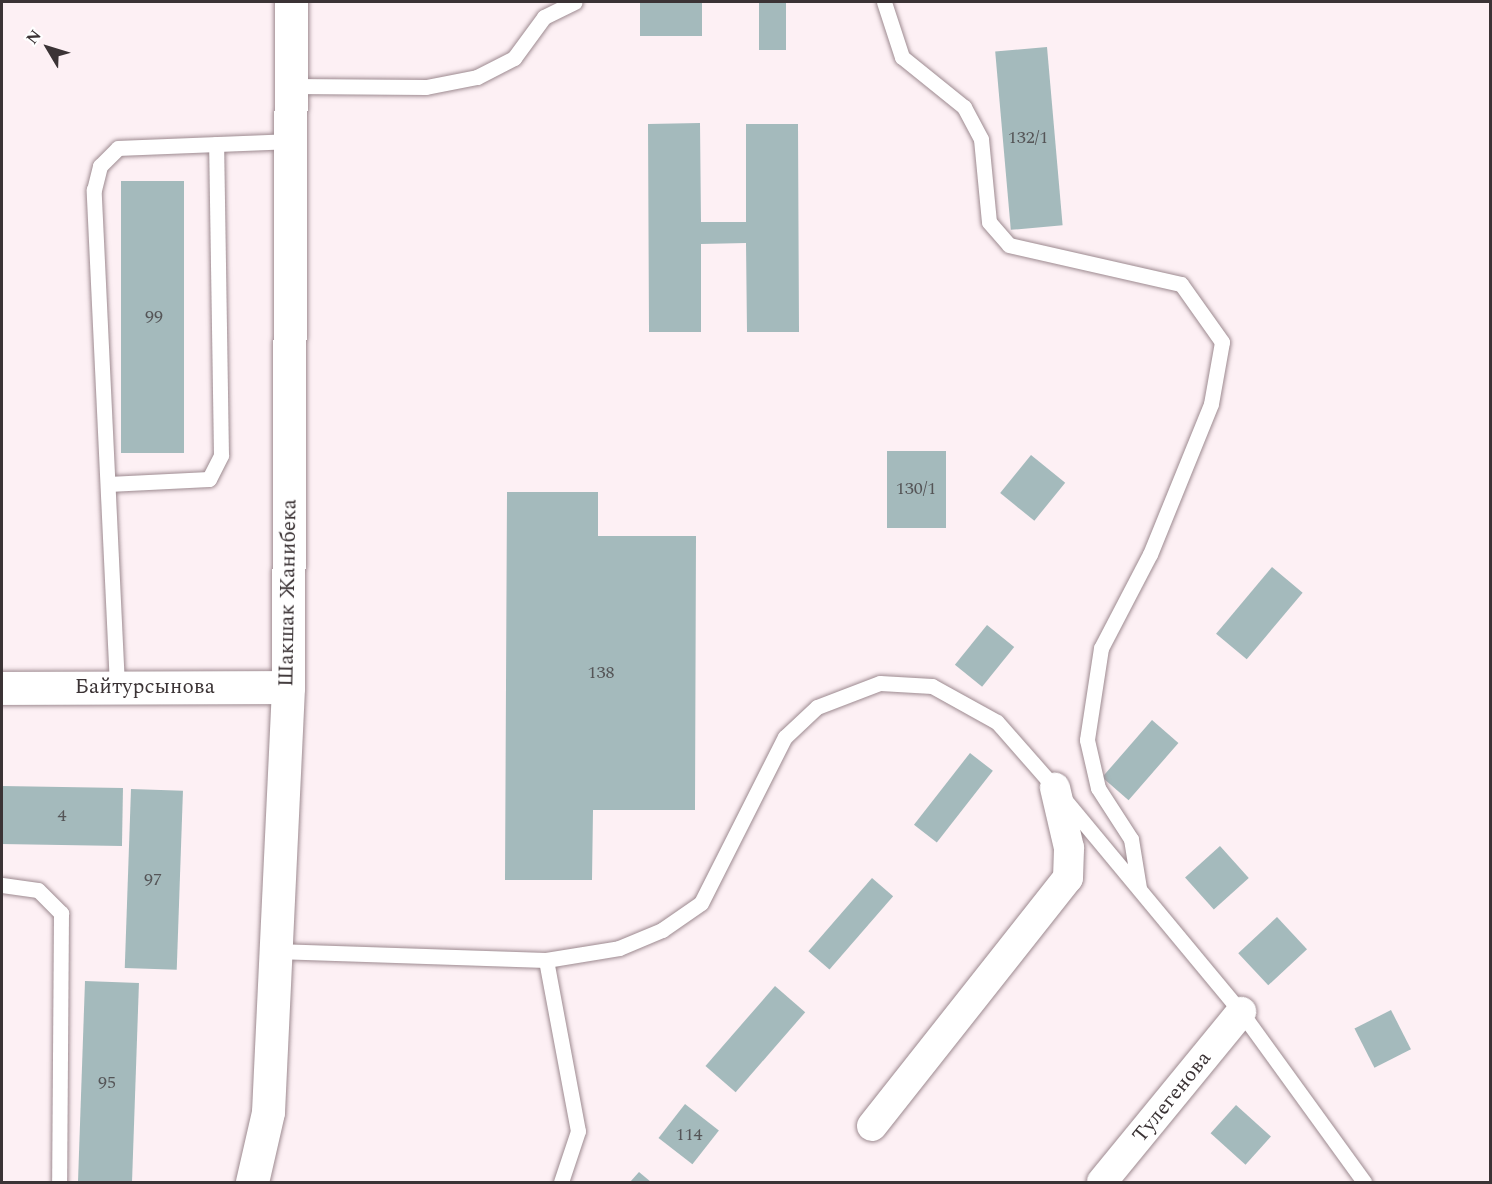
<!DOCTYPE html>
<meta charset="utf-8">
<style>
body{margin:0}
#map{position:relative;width:1492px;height:1184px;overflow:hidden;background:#fdf0f4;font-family:Spectral,serif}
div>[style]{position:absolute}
.building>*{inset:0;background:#a4babc;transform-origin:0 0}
.roads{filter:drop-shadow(0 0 2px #9d8a90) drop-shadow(0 0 2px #9d8a90)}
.lane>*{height:15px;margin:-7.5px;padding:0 7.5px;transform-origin:7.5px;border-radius:7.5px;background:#fff}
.street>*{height:30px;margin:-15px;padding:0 15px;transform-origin:15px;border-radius:15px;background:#fff}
.secondary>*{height:33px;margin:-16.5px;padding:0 16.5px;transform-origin:16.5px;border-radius:16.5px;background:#fff}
span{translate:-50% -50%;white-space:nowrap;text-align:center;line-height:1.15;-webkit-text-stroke:4.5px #fff;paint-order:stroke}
.number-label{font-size:18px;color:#555557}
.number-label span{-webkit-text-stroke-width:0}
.street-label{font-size:21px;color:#3b3335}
.frame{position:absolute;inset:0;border:3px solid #3b3335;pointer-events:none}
.north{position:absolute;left:18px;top:18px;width:60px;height:60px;-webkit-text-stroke:4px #fff;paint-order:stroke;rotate:308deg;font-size:16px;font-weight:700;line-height:24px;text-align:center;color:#3b3335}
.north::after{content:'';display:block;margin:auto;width:21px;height:27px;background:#3b3335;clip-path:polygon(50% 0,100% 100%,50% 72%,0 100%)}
</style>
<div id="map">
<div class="building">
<i style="left:640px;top:2px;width:62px;height:34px"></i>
<i style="left:759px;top:2px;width:27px;height:48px"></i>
<i style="left:1047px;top:47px;width:179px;height:52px;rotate:85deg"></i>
<i style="clip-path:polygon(700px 123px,701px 222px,746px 222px,746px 124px,798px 124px,799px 332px,747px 332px,746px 243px,701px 244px,701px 332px,649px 332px,648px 124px)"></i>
<i style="left:184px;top:181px;width:272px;height:63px;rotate:90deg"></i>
<i style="left:887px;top:451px;width:59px;height:77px"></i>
<i style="left:1031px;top:455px;width:44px;height:49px;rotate:39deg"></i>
<i style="clip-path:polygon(507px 492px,598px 492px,598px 536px,696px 536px,695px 810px,593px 810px,592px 880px,505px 880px)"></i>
<i style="left:1272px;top:567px;width:40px;height:87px;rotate:40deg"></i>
<i style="left:987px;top:625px;width:35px;height:51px;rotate:39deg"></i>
<i style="left:1152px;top:720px;width:35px;height:76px;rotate:41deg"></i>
<i style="left:970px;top:753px;width:29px;height:91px;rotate:38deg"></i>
<i style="left:2px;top:786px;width:121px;height:58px;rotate:1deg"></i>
<i style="left:131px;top:789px;width:52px;height:179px;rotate:2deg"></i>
<i style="left:1220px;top:846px;width:43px;height:47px;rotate:48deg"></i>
<i style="left:872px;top:878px;width:28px;height:97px;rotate:41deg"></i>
<i style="left:1277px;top:917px;width:44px;height:53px;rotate:47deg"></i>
<i style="left:85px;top:981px;width:54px;height:201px;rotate:2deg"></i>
<i style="left:775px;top:986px;width:40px;height:106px;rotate:41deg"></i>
<i style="left:1391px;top:1010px;width:44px;height:41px;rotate:63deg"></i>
<i style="left:685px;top:1104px;width:43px;height:43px;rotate:38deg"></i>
<i style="left:1236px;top:1105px;width:47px;height:38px;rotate:42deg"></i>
<i style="clip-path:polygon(639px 1172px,651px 1182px,630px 1182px)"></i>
</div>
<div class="roads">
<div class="lane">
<i style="left:884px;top:2px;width:58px;rotate:71.9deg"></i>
<i style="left:902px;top:57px;width:80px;rotate:38.9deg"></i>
<i style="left:964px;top:107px;width:36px;rotate:62deg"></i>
<i style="left:981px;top:139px;width:83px;rotate:84.5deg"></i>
<i style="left:989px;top:222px;width:30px;rotate:49deg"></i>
<i style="left:1009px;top:245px;width:176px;rotate:12.8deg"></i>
<i style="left:1181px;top:284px;width:71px;rotate:54.7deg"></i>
<i style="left:1222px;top:342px;width:63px;rotate:100.1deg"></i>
<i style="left:1211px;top:404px;width:162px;rotate:112.1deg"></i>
<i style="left:1150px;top:554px;width:106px;rotate:117.5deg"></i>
<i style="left:1101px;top:648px;width:93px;rotate:98.7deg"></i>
<i style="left:1087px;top:740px;width:49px;rotate:77.1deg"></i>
<i style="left:1098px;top:788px;width:61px;rotate:57.1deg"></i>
<i style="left:1131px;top:839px;width:50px;rotate:80.7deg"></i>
<i style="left:292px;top:86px;width:134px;rotate:0.4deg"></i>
<i style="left:426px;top:87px;width:52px;rotate:-11.1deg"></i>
<i style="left:477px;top:77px;width:42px;rotate:-27.2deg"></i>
<i style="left:514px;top:58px;width:51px;rotate:-53.8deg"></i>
<i style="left:544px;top:17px;width:34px;rotate:-26deg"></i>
<i style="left:108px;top:484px;width:101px;rotate:-2.8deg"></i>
<i style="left:209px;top:479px;width:27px;rotate:-63deg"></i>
<i style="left:221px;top:455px;width:311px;rotate:-90.9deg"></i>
<i style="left:117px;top:686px;width:497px;rotate:-92.7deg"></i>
<i style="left:94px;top:190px;width:25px;rotate:-76deg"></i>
<i style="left:100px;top:166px;width:25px;rotate:-45deg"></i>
<i style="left:118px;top:148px;width:174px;rotate:-2.3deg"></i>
<i style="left:2px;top:885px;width:36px;rotate:8deg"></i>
<i style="left:38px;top:890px;width:33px;rotate:45deg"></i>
<i style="left:61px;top:913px;width:269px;rotate:90.4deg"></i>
<i style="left:275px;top:951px;width:271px;rotate:1.9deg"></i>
<i style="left:546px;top:960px;width:74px;rotate:-9.3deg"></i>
<i style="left:619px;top:948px;width:47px;rotate:-22.7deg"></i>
<i style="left:662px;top:930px;width:47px;rotate:-34.7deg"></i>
<i style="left:701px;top:903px;width:186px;rotate:-63.2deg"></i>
<i style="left:785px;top:737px;width:44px;rotate:-43.2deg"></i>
<i style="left:817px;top:707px;width:67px;rotate:-20.9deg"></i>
<i style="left:880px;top:683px;width:52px;rotate:3.3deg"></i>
<i style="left:932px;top:686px;width:74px;rotate:29deg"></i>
<i style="left:997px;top:722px;width:88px;rotate:48.7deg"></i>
<i style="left:1055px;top:788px;width:291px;rotate:50.3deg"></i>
<i style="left:1241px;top:1012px;width:210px;rotate:54.1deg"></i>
<i style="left:546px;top:960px;width:174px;rotate:79.4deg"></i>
<i style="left:578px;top:1131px;width:54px;rotate:108.4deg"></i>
</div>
<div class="street">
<i style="left:872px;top:1126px;width:316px;rotate:-51.7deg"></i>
<i style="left:1068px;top:878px;width:30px;rotate:-88deg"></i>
<i style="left:1069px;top:848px;width:62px;rotate:-103.1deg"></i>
<i style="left:1102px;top:1182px;width:220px;rotate:-50.7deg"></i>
</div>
<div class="secondary">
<i style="left:2px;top:688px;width:286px;rotate:-0.2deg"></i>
<i style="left:252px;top:1182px;width:72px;rotate:-77.1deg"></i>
<i style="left:268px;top:1112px;width:425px;rotate:-87.3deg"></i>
<i style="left:288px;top:687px;width:685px;rotate:-89.75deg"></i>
</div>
</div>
<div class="number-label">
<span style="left:1028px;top:138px">132/1</span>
<span style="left:154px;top:317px">99</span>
<span style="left:916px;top:489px">130/1</span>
<span style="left:601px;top:673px">138</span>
<span style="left:62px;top:816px">4</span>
<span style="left:153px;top:880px">97</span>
<span style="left:107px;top:1083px">95</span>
<span style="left:689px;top:1135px">114</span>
</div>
<div class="street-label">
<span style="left:288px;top:593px;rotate:-89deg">Шакшак Жанибека</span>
<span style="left:145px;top:687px">Байтурсынова</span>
<span style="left:1172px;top:1097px;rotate:-51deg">Тулегенова</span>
</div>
<div class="frame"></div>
<div class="north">N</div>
</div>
